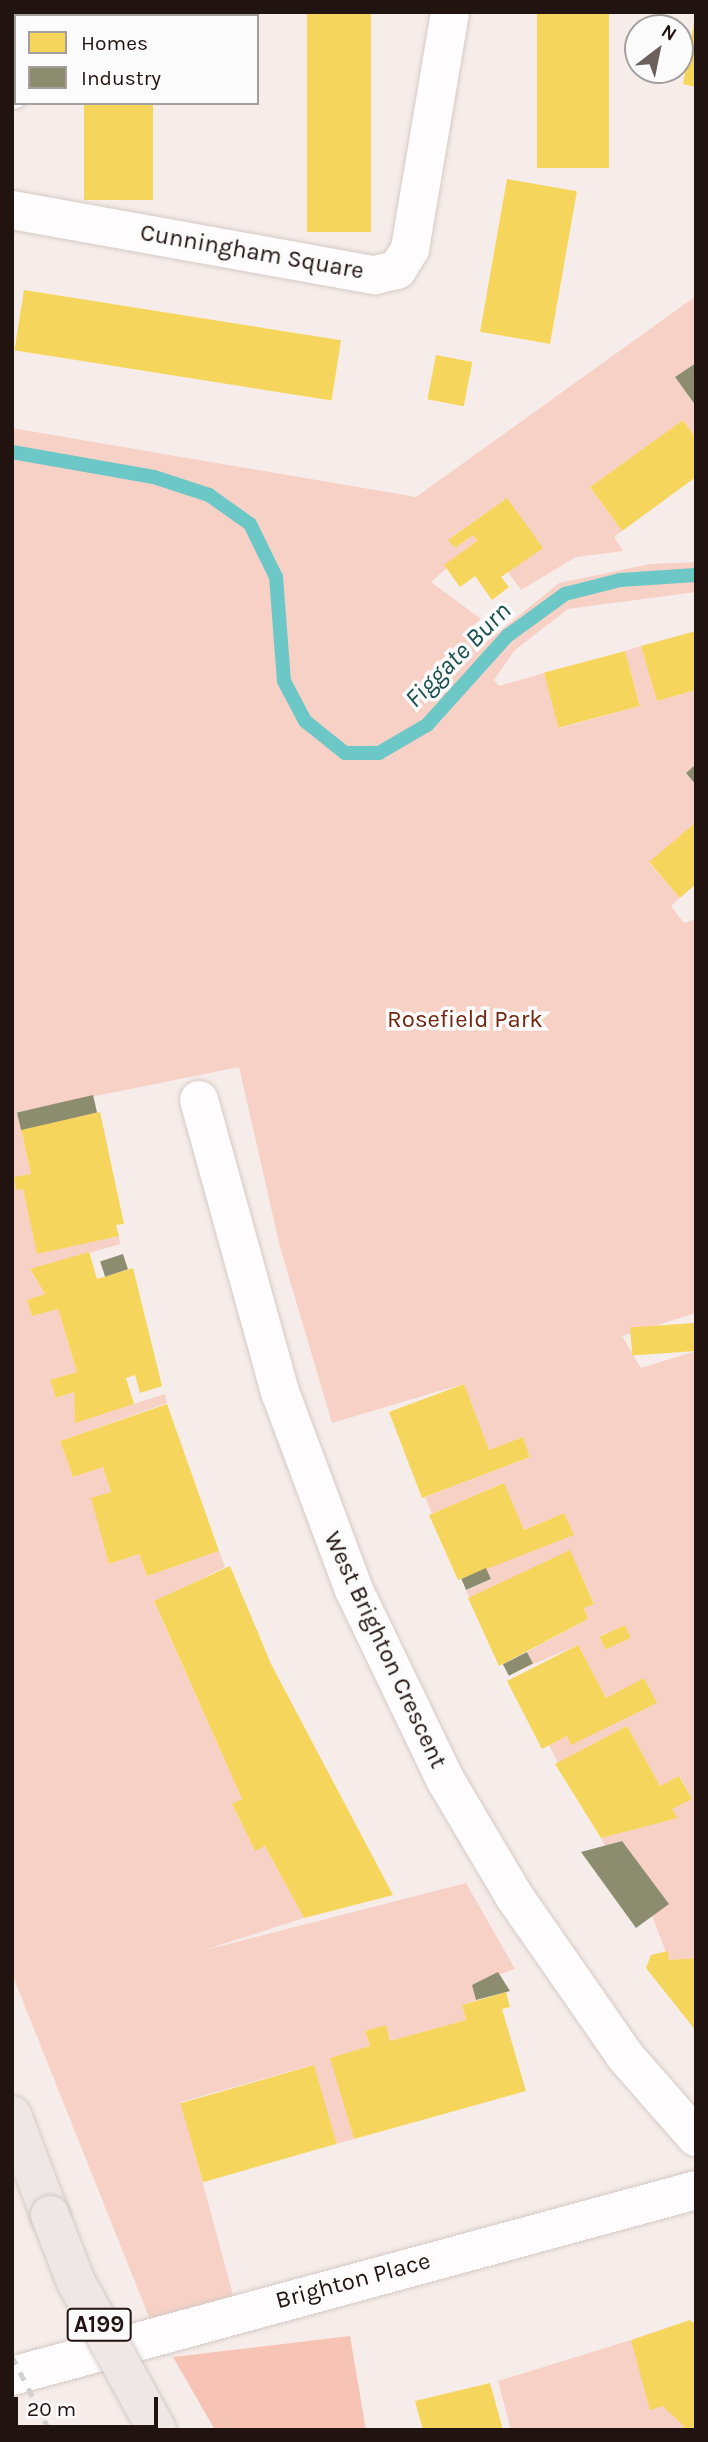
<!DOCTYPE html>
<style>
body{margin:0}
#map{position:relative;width:708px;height:2442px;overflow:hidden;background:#f6edea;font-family:Karla,sans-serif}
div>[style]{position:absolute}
.green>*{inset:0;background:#f7d1c6}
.forest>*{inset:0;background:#f7c3b4}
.homes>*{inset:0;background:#f6d55c;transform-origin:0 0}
.industry>*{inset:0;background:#8c8c6e;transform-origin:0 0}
.stream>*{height:14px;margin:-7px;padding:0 7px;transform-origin:7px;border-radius:7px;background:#6cc7c7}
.roads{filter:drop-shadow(0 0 2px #d5cac6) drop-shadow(0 0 2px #d5cac6)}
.minor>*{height:38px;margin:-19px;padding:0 19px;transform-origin:19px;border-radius:19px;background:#fefcfc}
.tertiary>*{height:38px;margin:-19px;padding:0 19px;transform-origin:19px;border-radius:19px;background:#fefcfc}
.primary>*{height:38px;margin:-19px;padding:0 19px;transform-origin:19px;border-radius:19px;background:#efe7e5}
.rail>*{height:5px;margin-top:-2.5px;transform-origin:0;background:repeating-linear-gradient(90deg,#d2cfcf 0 9px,transparent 0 18px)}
.bridges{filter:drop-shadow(0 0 2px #cfcac8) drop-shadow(0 0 2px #cfcac8)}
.primary-bridge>*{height:38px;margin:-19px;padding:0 19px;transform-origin:19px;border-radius:19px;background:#efe7e5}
span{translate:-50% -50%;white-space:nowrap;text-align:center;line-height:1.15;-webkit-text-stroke:7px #fbfbfb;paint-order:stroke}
.shield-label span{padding:2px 5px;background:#fbfbfb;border:2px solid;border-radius:5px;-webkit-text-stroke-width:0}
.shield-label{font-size:23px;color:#211410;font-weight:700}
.street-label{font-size:24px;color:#211410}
.park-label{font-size:24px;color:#722610}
.water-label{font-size:26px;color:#184f4f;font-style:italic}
.frame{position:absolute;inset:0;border:14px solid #211410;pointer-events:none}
.legend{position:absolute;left:14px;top:14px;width:245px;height:91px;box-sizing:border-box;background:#fbfbfb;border:2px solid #a49f9d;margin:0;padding:9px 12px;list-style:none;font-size:21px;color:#211410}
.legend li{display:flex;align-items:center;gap:14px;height:35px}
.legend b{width:35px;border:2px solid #a49f9d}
.north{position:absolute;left:624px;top:14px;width:70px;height:70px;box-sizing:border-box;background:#fbfbfb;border:2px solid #a49f9d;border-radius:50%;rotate:32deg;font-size:19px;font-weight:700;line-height:28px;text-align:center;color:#211410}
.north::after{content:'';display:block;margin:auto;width:24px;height:32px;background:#6c605c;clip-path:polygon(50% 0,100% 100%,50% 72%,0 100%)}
.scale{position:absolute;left:14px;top:2397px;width:144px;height:32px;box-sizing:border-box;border:4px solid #211410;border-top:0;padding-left:9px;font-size:21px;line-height:24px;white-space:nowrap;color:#211410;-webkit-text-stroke:5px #fbfbfb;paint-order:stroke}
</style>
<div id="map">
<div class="green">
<i style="clip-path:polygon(evenodd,696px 296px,696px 363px,675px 377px,696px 406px,696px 438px,683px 420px,590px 487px,622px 531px,614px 537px,623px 551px,576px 557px,521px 590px,508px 572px,542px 547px,507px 498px,449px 539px,455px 548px,473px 535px,477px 541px,431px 582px,481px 619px,471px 627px,484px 644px,559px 583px,650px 564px,696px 562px,696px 592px,568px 609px,515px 650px,494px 680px,499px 686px,544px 673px,560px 728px,640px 706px,625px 651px,634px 648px,641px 646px,657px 701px,696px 690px,696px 764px,686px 773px,696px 785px,696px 822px,649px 863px,680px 898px,671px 906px,684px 923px,696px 919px,696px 1313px,622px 1336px,641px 1368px,696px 1351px,696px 1958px,669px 1960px,652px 1916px,668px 1904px,622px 1841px,605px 1846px,601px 1838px,677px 1818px,672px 1809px,691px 1798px,680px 1776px,660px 1786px,627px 1726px,558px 1763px,549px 1745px,567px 1736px,571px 1744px,656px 1703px,645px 1679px,606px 1698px,578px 1645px,508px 1675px,532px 1664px,527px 1652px,588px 1619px,584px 1608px,594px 1603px,570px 1551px,470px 1598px,466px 1591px,490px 1580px,486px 1568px,573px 1535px,564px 1513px,524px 1530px,503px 1483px,432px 1514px,425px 1497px,530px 1457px,523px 1437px,489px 1450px,463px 1384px,332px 1423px,280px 1247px,239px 1067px,17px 1112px,31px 1174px,14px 1178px,16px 1190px,23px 1189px,37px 1253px,119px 1236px,120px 1244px,30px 1270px,45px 1294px,27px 1300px,32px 1316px,58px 1309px,77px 1372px,50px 1380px,56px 1398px,74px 1392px,75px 1422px,165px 1394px,167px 1403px,60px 1441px,73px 1477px,103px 1467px,111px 1492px,92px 1498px,109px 1564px,139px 1554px,147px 1576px,219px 1551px,225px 1567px,154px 1602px,242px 1799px,232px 1805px,255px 1851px,265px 1846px,304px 1918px,201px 1951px,466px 1883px,515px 1969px,472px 1985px,476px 2000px,462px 2005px,466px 2020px,390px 2041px,386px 2026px,365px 2031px,370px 2046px,331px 2058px,354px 2139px,336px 2144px,313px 2065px,181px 2102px,233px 2295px,151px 2322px,12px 1974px,12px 428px,416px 497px,696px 296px,625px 1625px,631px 1638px,605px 1649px,600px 1636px,625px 1625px)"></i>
<i style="clip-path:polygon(631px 2340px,662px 2406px,684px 2426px,680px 2430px,511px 2430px,498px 2381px)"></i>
</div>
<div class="forest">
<i style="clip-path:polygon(350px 2336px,366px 2430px,215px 2430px,173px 2357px)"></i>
</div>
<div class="homes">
<i style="clip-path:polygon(100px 12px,168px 12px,99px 16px)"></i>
<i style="left:307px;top:12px;width:64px;height:220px"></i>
<i style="left:537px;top:12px;width:72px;height:156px"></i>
<i style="clip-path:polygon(694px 23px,696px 24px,696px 87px,683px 84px)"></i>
<i style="left:84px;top:103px;width:69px;height:97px"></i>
<i style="left:507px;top:179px;width:71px;height:155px;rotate:10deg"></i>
<i style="left:24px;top:290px;width:321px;height:61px;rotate:9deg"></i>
<i style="left:436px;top:355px;width:37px;height:45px;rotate:11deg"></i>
<i style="clip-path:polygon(683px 420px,696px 438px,696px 477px,622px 531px,590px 487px)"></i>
<i style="clip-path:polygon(507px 498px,543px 548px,501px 577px,509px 587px,492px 600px,475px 576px,460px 587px,444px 565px,477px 541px,473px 535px,455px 548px,448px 540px)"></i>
<i style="clip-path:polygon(696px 631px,696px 690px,657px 701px,641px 646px)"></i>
<i style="left:625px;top:651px;width:57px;height:84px;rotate:75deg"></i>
<i style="clip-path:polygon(696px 822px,696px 884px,680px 898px,649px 862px)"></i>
<i style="clip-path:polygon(100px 1112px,124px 1224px,116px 1225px,119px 1236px,37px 1254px,23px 1189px,16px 1190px,14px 1177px,31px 1174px,21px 1129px)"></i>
<i style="clip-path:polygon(89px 1252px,97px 1279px,133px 1268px,162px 1386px,140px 1393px,135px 1375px,126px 1378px,134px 1404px,75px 1423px,74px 1392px,56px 1398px,50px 1380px,77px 1372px,58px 1309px,32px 1316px,27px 1300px,45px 1294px,30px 1269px)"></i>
<i style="left:694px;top:1323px;width:28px;height:64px;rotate:86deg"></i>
<i style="clip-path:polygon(464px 1384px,489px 1450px,523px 1437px,530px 1457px,422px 1498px,389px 1412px)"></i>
<i style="clip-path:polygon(167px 1404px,219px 1551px,147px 1576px,139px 1554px,109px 1564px,91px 1498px,111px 1492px,103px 1467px,73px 1477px,60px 1441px)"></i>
<i style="clip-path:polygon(504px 1483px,524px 1530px,564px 1513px,574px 1535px,458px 1580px,429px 1515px)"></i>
<i style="clip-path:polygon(570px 1550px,594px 1604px,584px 1608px,588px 1619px,499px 1666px,468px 1598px)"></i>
<i style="clip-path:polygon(230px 1566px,271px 1664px,393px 1895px,304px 1918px,265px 1846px,255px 1851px,232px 1804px,242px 1799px,154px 1601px)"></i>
<i style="left:625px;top:1625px;width:14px;height:28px;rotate:65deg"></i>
<i style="clip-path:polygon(578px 1645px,606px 1698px,644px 1678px,657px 1703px,571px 1745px,567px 1736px,542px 1749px,507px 1681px)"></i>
<i style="clip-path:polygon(627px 1726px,660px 1786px,679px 1776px,692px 1799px,672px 1809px,678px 1818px,601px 1838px,555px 1764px)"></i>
<i style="clip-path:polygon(668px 1951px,669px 1960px,696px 1958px,696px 2031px,646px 1968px,651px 1955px)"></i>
<i style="clip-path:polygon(506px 1992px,510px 2007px,502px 2009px,526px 2091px,354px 2139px,330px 2058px,370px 2046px,365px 2031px,386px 2025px,390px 2041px,466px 2020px,462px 2005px)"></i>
<i style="left:314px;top:2065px;width:82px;height:139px;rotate:74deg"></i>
<i style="clip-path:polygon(690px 2320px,696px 2325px,696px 2430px,680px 2430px,684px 2426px,662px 2406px,650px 2410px,631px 2340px)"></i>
<i style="clip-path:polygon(490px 2383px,503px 2430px,423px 2430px,415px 2401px)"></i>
</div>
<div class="industry">
<i style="clip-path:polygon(696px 363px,696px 406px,675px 377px)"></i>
<i style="clip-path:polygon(696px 764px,696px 785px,686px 773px)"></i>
<i style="left:93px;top:1095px;width:18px;height:78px;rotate:77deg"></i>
<i style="left:123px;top:1254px;width:16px;height:24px;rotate:72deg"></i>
<i style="left:486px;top:1568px;width:12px;height:27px;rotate:66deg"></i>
<i style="left:527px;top:1652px;width:13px;height:27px;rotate:63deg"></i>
<i style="clip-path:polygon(622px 1841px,669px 1904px,636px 1928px,581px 1852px)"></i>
<i style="clip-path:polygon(498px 1972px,510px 1991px,476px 2000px,472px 1985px)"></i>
</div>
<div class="stream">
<i style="left:12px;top:452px;width:144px;rotate:10deg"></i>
<i style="left:154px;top:477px;width:58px;rotate:18.1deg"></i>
<i style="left:209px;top:495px;width:50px;rotate:35.3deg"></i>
<i style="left:250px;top:524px;width:59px;rotate:63.9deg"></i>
<i style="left:276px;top:577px;width:104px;rotate:85.6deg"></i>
<i style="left:284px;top:681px;width:45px;rotate:62.3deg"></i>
<i style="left:305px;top:721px;width:51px;rotate:38.7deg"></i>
<i style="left:345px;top:753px;width:34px"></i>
<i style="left:379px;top:753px;width:56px;rotate:-30.3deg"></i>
<i style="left:427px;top:725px;width:120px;rotate:-48deg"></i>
<i style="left:507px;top:636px;width:72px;rotate:-35.9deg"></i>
<i style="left:565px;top:594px;width:57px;rotate:-14.3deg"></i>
<i style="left:620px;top:580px;width:76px;rotate:-3.8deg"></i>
</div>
<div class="roads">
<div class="minor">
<i style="left:24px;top:16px;width:4px;rotate:-76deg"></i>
<i style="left:12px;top:90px;width:22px;rotate:-80deg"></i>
<i style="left:12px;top:210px;width:369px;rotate:10.2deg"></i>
<i style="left:375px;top:275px;width:23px;rotate:-13deg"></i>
<i style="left:397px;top:270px;width:25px;rotate:-58deg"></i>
<i style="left:410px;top:249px;width:240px;rotate:-80.4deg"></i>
<i style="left:199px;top:1100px;width:303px;rotate:74.5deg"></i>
<i style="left:280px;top:1392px;width:211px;rotate:69.5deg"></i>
<i style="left:354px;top:1590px;width:212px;rotate:64.3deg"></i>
<i style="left:446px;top:1781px;width:134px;rotate:59.4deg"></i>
<i style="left:514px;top:1896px;width:195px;rotate:55.2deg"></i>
<i style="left:625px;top:2056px;width:108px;rotate:48.8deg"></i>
</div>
<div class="tertiary">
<i style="left:12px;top:2376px;width:709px;rotate:-15.21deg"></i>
</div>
<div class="primary">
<i style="left:12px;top:2115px;width:107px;rotate:69.2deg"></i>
</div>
</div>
<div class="rail">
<i style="left:12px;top:2356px;width:83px;rotate:63.4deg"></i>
</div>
<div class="bridges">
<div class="primary-bridge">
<i style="left:50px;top:2215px;width:72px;rotate:68.8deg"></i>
<i style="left:76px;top:2282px;width:169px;rotate:61.3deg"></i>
</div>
</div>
<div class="shield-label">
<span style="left:99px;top:2325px">A199</span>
</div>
<div class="street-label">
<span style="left:252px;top:252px;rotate:10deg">Cunningham Square</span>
<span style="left:385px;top:1650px;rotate:65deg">West Brighton Crescent</span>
<span style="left:353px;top:2281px;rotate:-15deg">Brighton Place</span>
</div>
<div class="park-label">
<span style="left:465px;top:1020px">Rosefield Park</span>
</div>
<div class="water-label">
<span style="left:458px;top:655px;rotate:-45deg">Figgate Burn</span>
</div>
<div class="frame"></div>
<ul class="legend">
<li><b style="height:19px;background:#f6d55c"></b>Homes</li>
<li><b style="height:19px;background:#8c8c6e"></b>Industry</li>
</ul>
<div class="north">N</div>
<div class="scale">20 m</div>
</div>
